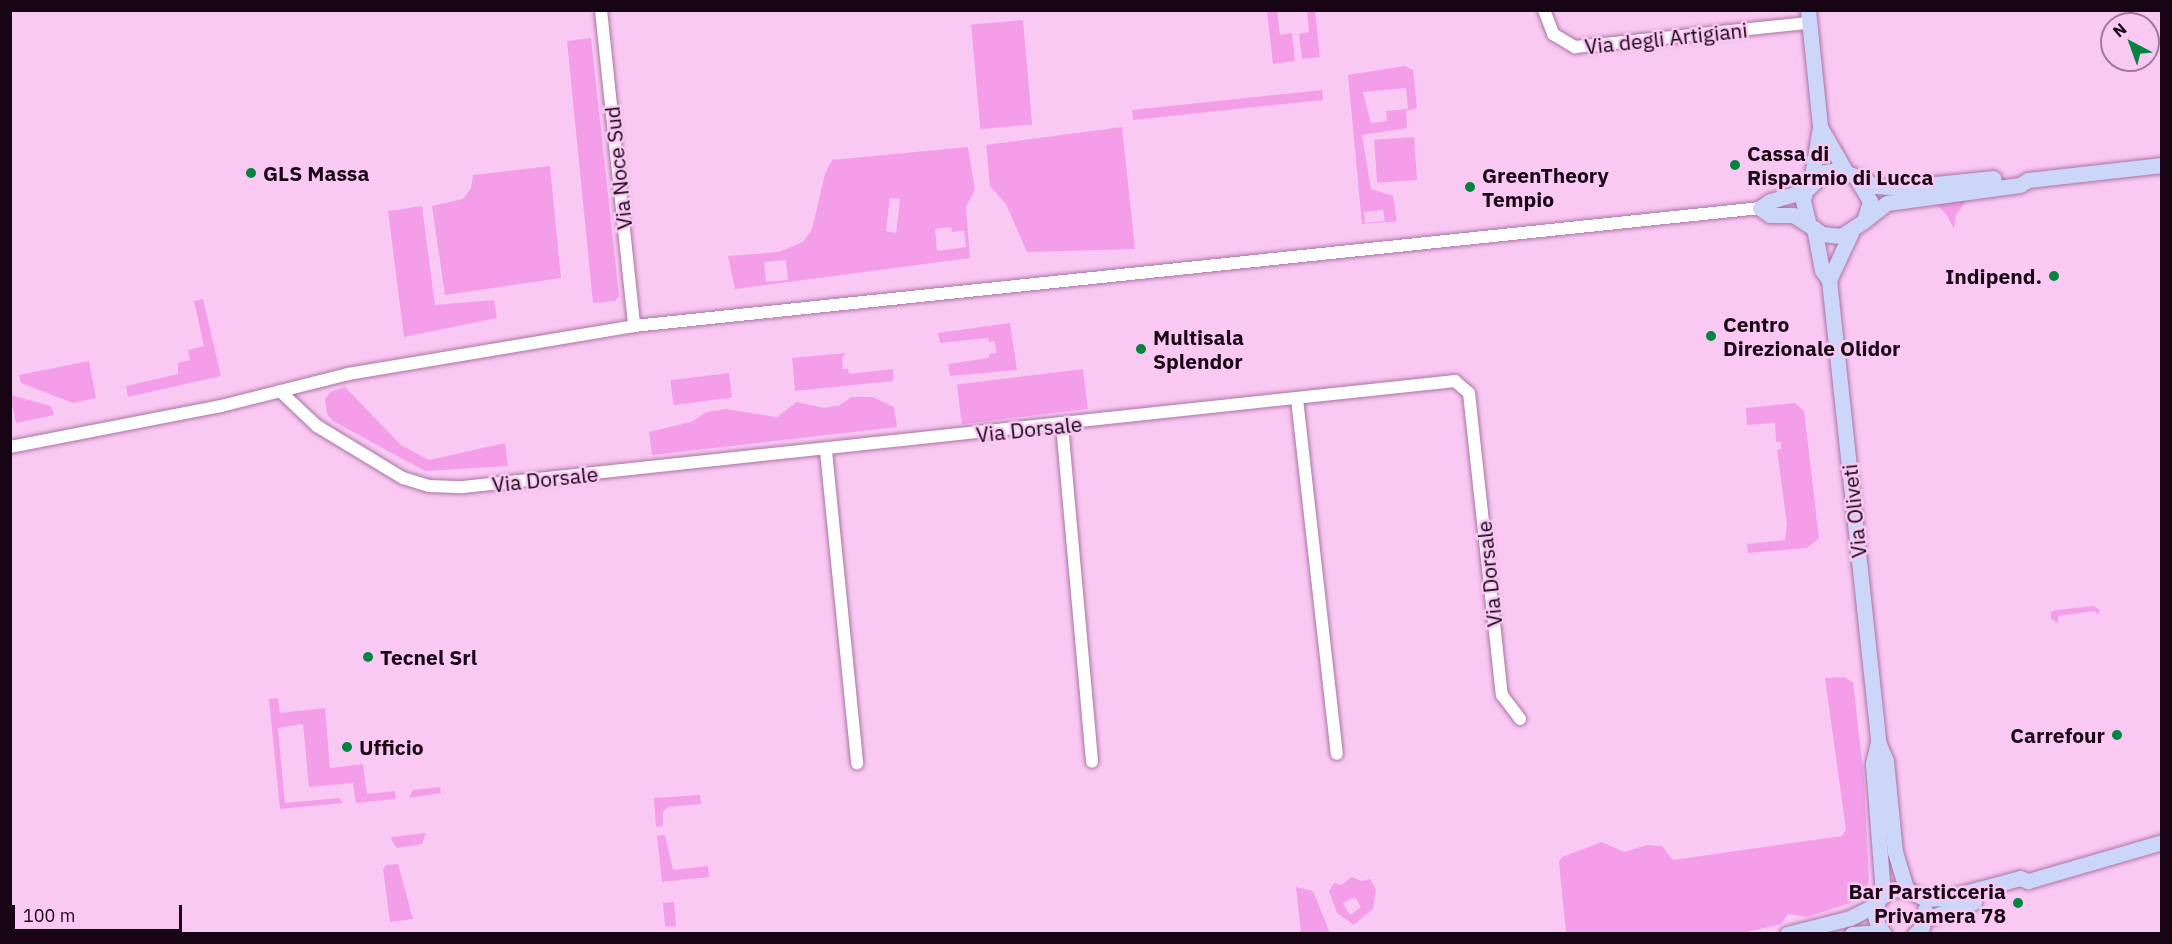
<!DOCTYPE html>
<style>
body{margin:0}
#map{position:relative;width:2172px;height:944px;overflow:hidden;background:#fac9f3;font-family:"IBM Plex Sans",sans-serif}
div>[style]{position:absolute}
.green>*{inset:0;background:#f49eea;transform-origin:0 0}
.roads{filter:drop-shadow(0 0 2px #ab74a4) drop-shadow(0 0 2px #ab74a4)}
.minor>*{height:12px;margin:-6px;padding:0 6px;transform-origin:6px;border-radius:6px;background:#fff}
.major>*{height:15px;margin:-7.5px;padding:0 7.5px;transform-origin:7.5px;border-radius:7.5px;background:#cbd6f9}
.dots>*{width:16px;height:16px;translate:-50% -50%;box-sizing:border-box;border:3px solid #fac9f3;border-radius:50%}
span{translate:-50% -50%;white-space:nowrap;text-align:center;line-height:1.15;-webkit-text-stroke:5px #fac9f3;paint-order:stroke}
.street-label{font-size:21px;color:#170415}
.poi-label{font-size:21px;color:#170415;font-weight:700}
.left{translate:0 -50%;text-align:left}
.right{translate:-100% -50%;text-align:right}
.frame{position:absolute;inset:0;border:12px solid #170415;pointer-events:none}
.north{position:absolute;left:2100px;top:12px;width:60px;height:60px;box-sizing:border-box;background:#fac9f3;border:2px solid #9f7a9a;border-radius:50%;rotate:319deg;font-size:16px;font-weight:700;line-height:24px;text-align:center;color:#170415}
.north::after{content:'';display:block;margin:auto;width:21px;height:27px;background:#01843f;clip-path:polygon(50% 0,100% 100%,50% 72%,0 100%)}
.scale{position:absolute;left:12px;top:905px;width:170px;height:27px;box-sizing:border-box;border:3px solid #170415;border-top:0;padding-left:8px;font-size:18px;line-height:21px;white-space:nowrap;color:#170415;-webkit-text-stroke:4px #fac9f3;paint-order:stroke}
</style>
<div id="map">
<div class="green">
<i style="clip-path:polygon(1267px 11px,1277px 11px,1280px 35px,1292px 33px,1295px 61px,1273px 64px)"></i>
<i style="clip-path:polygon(1307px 11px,1315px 11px,1320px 57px,1302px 59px,1299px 34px,1309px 32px)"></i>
<i style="left:1023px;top:20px;width:105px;height:52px;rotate:85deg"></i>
<i style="clip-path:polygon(591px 38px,619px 296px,615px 301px,593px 303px,567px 41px)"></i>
<i style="clip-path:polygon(evenodd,1405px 66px,1413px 70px,1417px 108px,1406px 111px,1407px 128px,1362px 135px,1371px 189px,1393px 196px,1397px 221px,1362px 224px,1348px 75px,1405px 66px,1406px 88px,1408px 109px,1386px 111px,1387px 121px,1371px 123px,1363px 92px,1406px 88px,1405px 66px,1383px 210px,1385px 221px,1365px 223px,1364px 212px,1383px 210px)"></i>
<i style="left:1322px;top:90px;width:10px;height:191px;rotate:84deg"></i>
<i style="clip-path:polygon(1122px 127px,1135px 249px,1027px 252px,1006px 204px,990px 186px,986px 145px)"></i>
<i style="left:1414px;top:137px;width:43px;height:40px;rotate:86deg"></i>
<i style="clip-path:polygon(evenodd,968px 147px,975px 190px,966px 207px,970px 258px,735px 289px,728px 256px,779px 252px,803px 242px,812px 229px,825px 174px,832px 160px,968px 147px,890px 198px,900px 199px,896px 233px,886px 231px,890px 198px,968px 147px,951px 227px,952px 232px,964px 231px,966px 247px,937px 251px,935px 229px,951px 227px,968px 147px,786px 260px,788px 280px,766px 282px,764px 262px,786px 260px)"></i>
<i style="clip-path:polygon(550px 166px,561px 278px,445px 295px,432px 206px,463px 199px,471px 188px,473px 175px)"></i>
<i style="clip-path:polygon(1969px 197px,1956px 215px,1954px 229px,1947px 215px,1935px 203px)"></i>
<i style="clip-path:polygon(422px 206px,435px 305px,494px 300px,497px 318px,404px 337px,388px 211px)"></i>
<i style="clip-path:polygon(203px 299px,221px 376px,128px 397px,126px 386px,178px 374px,178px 363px,190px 360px,188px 350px,204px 346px,194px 301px)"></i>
<i style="clip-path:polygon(1010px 323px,1017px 370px,950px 376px,948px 364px,989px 358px,989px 354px,996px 353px,995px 341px,989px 342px,988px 338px,940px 343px,938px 333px)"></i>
<i style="clip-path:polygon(846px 353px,842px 358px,843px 369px,848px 369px,849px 374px,893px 369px,893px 381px,795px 391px,792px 358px)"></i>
<i style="clip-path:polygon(89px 361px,96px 398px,73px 403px,21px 383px,19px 375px)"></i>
<i style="left:1083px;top:369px;width:40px;height:127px;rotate:83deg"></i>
<i style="left:729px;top:373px;width:25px;height:59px;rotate:83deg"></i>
<i style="clip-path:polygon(345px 387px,401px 445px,429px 460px,505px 443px,508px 466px,425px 471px,333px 421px,327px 414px,325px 399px,330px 392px)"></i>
<i style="clip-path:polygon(10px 395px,51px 406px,54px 415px,16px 423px)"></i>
<i style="clip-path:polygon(851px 397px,873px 397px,894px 407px,897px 427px,652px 455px,649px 432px,691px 422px,707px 412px,726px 409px,777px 417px,797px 402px,824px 408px,840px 405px)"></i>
<i style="clip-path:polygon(1795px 403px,1804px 411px,1819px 538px,1807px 548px,1748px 553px,1747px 544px,1785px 540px,1787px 524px,1777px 450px,1781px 449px,1781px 442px,1776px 442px,1775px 423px,1747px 425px,1746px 408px)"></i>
<i style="clip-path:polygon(2094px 606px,2100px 610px,2098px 615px,2094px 611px,2058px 616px,2058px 623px,2051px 619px,2051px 612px,2056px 610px)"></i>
<i style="clip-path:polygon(1844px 677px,1853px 682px,1864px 778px,1869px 882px,1859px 900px,1807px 917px,1788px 914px,1781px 924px,1743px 933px,1566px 933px,1559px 862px,1562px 857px,1602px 842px,1624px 852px,1647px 845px,1662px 846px,1673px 860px,1842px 836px,1846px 830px,1825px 678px)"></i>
<i style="clip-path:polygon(278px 698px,280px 713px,325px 708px,330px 768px,363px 764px,367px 794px,395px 791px,396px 799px,356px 803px,353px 783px,309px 787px,303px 724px,278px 728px,285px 803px,339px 798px,343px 803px,280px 809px,269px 699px)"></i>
<i style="clip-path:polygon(440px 787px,441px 793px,409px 798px,413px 790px)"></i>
<i style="clip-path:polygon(700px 795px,701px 804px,668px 807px,663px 812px,663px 826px,656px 827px,654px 798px)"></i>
<i style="clip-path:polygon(426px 833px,422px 844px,397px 848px,392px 841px,391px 837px)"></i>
<i style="clip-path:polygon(665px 835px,673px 870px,708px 866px,709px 877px,662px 882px,657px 836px)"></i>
<i style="clip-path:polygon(398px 864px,413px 919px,390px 922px,383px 869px,386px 865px)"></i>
<i style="clip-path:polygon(evenodd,1352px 877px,1361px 881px,1370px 879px,1376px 890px,1373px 909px,1354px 925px,1337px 913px,1329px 891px,1334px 883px,1341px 885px,1352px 877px,1355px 897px,1361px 907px,1350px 915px,1343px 903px,1355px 897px)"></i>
<i style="clip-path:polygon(1296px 887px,1313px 891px,1330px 933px,1301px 933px)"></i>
<i style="left:674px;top:902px;width:24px;height:11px;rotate:85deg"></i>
</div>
<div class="roads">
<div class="minor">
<i style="left:601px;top:10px;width:318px;rotate:84deg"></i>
<i style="left:1544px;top:10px;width:26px;rotate:69deg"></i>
<i style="left:1553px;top:34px;width:26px;rotate:31deg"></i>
<i style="left:1575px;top:47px;width:235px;rotate:-5.9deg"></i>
<i style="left:280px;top:391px;width:51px;rotate:43.4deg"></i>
<i style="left:317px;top:426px;width:100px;rotate:31.2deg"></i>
<i style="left:403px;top:478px;width:27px;rotate:17deg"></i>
<i style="left:429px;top:486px;width:34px;rotate:2deg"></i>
<i style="left:463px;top:487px;width:998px;rotate:-6.1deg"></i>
<i style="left:1455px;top:381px;width:18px;rotate:41deg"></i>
<i style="left:1469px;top:393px;width:304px;rotate:83.8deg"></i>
<i style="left:1502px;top:695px;width:30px;rotate:53deg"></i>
<i style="left:1297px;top:399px;width:357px;rotate:83.6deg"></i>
<i style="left:1062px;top:425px;width:338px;rotate:84.9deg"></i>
<i style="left:10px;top:447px;width:215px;rotate:-11deg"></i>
<i style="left:221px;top:406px;width:131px;rotate:-14.1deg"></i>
<i style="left:348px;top:374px;width:290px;rotate:-9.5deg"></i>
<i style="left:634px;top:326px;width:1132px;rotate:-5.98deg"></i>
<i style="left:826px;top:451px;width:314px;rotate:84.3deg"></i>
</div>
<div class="major">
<i style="left:1808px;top:10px;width:118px;rotate:84.1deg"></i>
<i style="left:1820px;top:127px;width:56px;rotate:99.3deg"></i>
<i style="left:1820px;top:127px;width:52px;rotate:60deg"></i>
<i style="left:1858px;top:177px;width:20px;rotate:27deg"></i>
<i style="left:1876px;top:186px;width:21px;rotate:5deg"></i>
<i style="left:1897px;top:188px;width:97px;rotate:-5.9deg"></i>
<i style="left:1805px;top:191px;width:36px;rotate:164deg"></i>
<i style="left:1770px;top:201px;width:12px;rotate:145deg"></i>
<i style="left:1760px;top:208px;width:12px;rotate:35deg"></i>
<i style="left:1770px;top:215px;width:23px"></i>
<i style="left:1793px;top:215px;width:35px;rotate:33deg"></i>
<i style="left:1822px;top:234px;width:19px;rotate:6deg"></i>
<i style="left:1841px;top:236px;width:27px;rotate:-33deg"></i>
<i style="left:1864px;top:221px;width:21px;rotate:-73deg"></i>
<i style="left:1870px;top:201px;width:29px;rotate:-121deg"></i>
<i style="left:1855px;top:176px;width:17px;rotate:-159deg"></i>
<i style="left:1839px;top:170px;width:14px;rotate:172deg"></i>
<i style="left:1825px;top:172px;width:28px;rotate:136deg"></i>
<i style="left:1805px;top:191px;width:10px;rotate:101deg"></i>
<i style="left:1803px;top:201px;width:21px;rotate:76deg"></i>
<i style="left:1865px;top:220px;width:28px;rotate:-38deg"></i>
<i style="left:1887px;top:203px;width:134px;rotate:-7.7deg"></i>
<i style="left:2020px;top:185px;width:9px;rotate:-32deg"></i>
<i style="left:2028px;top:180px;width:135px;rotate:-6.4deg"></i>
<i style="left:1814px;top:228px;width:43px;rotate:79.2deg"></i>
<i style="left:1822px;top:270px;width:12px;rotate:55deg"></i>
<i style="left:1829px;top:280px;width:465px;rotate:83.9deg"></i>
<i style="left:1878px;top:742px;width:23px;rotate:103deg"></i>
<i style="left:1873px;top:764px;width:130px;rotate:85.6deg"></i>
<i style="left:1829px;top:280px;width:52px;rotate:-64.9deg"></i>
<i style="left:1878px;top:742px;width:21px;rotate:67deg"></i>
<i style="left:1886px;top:761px;width:91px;rotate:84.4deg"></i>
<i style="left:1895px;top:852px;width:39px;rotate:73deg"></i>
<i style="left:1925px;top:919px;width:52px;rotate:-19.1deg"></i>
<i style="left:1787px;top:934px;width:65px;rotate:-14.3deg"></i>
<i style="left:1850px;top:918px;width:29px;rotate:-27deg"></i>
<i style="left:1852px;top:934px;width:30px;rotate:-4deg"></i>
<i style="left:1884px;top:934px;width:10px;rotate:-127deg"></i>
<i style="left:1878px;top:926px;width:15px;rotate:-106deg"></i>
<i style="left:1874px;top:912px;width:14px;rotate:-69deg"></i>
<i style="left:1879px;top:899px;width:14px;rotate:-39deg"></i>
<i style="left:1890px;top:890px;width:16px;rotate:-4deg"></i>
<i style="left:1906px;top:889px;width:22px;rotate:27deg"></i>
<i style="left:1926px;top:899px;width:19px;rotate:-3deg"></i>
<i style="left:1945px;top:898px;width:78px;rotate:-14.9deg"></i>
<i style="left:2020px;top:878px;width:9px;rotate:21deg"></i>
<i style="left:2028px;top:881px;width:140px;rotate:-16.2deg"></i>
<i style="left:1915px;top:934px;width:10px;rotate:-45deg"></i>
<i style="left:1922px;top:927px;width:17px;rotate:-80deg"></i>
</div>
</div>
<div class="dots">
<i style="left:1735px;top:165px;background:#01843f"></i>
<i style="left:251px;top:173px;background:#01843f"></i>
<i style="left:1470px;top:187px;background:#01843f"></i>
<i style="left:2054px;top:276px;background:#01843f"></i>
<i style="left:1711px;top:336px;background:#01843f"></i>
<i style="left:1141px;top:349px;background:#01843f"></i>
<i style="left:368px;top:657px;background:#01843f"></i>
<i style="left:2117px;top:735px;background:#01843f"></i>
<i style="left:347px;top:747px;background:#01843f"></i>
<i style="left:2018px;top:903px;background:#01843f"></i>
</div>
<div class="street-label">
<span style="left:1666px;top:38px;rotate:-6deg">Via degli Artigiani</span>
<span style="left:618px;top:168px;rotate:-96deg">Via Noce Sud</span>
<span style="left:1029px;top:429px;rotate:-6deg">Via Dorsale</span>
<span style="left:545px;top:479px;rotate:-6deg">Via Dorsale</span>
<span style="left:1854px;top:511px;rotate:-96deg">Via Oliveti</span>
<span style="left:1489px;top:574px;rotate:-96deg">Via Dorsale</span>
</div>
<div class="poi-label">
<span class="left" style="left:1747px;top:165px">Cassa di<br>Risparmio di Lucca</span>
<span class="left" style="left:263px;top:173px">GLS Massa</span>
<span class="left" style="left:1482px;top:187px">GreenTheory<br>Tempio</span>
<span class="right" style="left:2042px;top:276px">Indipend.</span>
<span class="left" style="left:1723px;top:336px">Centro<br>Direzionale Olidor</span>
<span class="left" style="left:1153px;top:349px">Multisala<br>Splendor</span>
<span class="left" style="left:380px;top:657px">Tecnel Srl</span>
<span class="right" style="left:2105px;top:735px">Carrefour</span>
<span class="left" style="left:359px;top:747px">Ufficio</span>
<span class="right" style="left:2006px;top:903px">Bar Parsticceria<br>Privamera 78</span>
</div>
<div class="frame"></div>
<div class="north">N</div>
<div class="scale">100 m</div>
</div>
